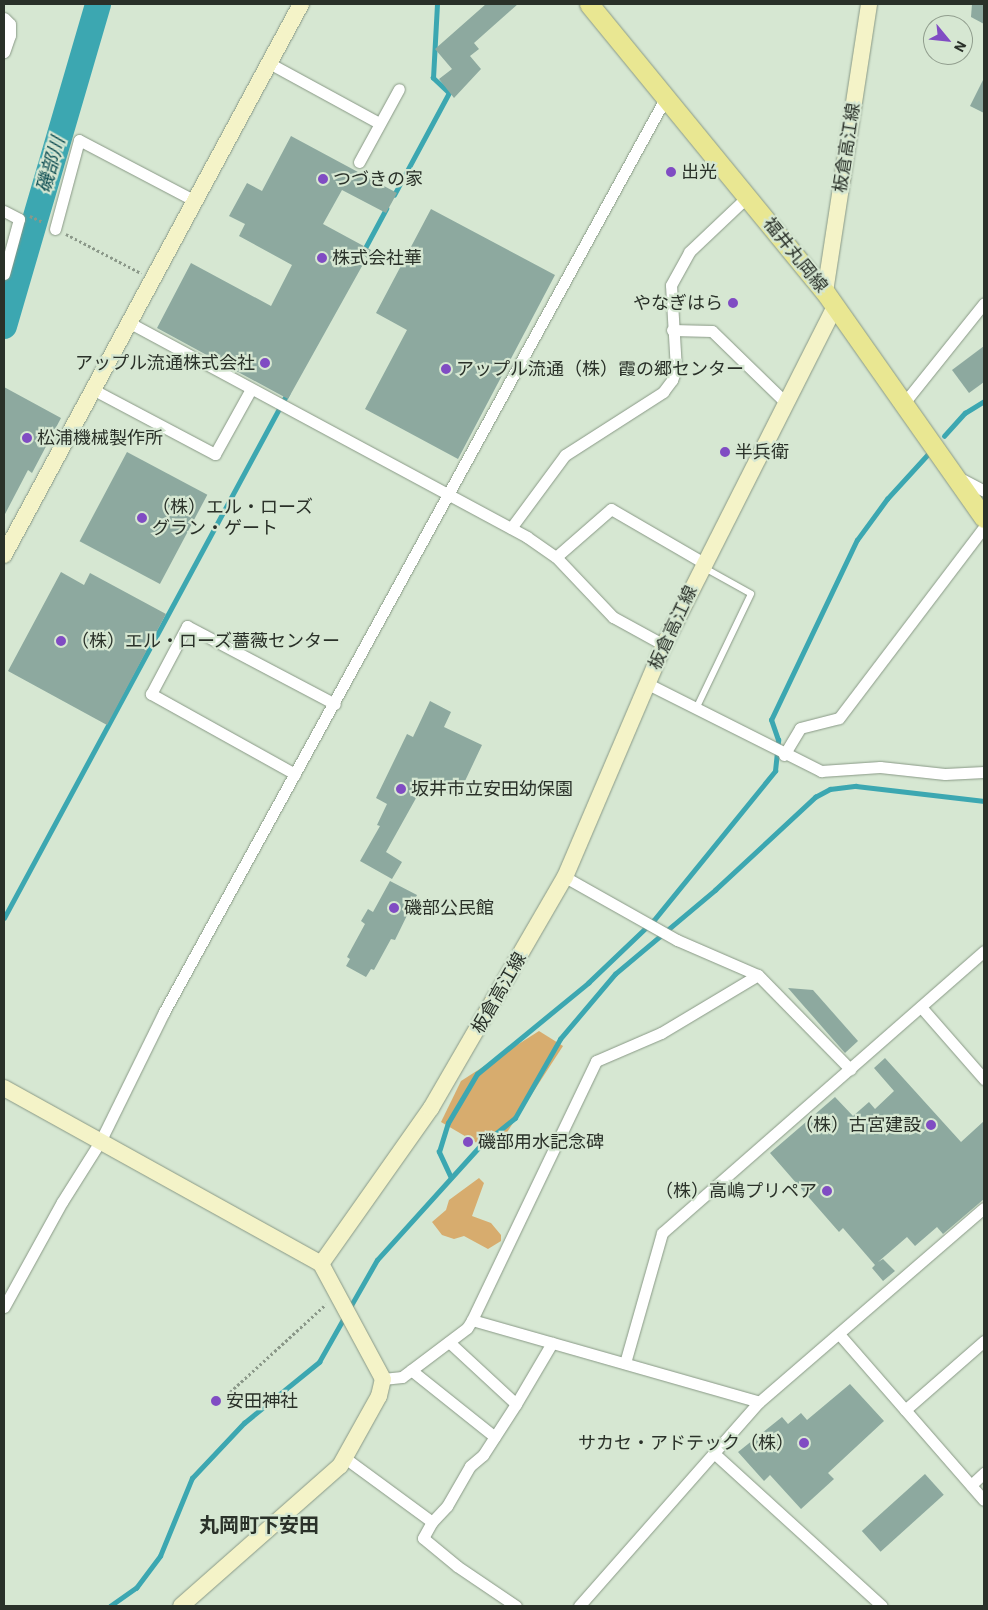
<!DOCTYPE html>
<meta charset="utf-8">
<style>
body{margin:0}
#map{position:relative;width:988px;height:1610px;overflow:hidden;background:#d6e7d2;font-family:"IBM Plex Sans","Noto Sans JP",sans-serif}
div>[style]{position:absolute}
.green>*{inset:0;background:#d7ac6e}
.stream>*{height:4.5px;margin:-2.25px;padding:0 2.25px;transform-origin:2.25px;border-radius:2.25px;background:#3ca7b1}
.river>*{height:26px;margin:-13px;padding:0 13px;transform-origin:13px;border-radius:13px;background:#3ca7b1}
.building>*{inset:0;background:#8da99f;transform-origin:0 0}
.path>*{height:2.5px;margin-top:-1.25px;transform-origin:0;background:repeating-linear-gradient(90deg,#8b9889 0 2.5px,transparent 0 5px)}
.roads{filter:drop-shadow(0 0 1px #899986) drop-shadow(0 0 1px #899986)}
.lane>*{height:5.5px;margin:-2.75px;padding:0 2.75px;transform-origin:2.75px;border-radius:2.75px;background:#fff}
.street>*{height:11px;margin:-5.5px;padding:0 5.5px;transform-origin:5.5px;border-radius:5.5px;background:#fff}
.secondary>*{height:16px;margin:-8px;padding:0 8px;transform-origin:8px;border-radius:8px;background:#f4f3c8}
.primary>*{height:19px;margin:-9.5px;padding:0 9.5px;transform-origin:9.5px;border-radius:9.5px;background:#e9e792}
.dots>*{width:14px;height:14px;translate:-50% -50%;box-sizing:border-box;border:2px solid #d6e7d2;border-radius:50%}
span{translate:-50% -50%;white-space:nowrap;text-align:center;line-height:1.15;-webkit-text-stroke:4.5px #d6e7d2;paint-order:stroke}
.street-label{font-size:18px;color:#2a3129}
.poi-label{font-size:18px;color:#2a3129}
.left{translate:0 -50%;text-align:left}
.right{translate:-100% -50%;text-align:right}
.water-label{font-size:19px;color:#0c4c51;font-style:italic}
.quarter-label{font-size:20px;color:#2a3129;font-weight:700}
.frame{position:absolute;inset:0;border:5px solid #2a3129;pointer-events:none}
.north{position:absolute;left:923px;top:15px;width:50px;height:50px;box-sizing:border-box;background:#d6e7d2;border:1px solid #919e8e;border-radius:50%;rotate:118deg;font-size:14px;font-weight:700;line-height:20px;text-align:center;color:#2a3129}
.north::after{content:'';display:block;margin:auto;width:18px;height:22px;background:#804cc3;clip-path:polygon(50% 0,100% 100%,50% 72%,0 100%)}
</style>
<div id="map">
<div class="green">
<i style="clip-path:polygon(539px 1031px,563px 1046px,502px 1140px,487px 1149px,441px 1122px,461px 1081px)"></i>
<i style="clip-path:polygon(479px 1178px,484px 1183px,472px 1216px,491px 1223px,501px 1235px,501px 1241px,488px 1249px,464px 1236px,454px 1239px,442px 1235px,432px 1222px,446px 1210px,449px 1200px)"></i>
</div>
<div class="stream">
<i style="left:394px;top:195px;width:116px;rotate:-61.7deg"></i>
<i style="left:449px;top:93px;width:22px;rotate:-137deg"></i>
<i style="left:433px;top:78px;width:74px;rotate:-86.9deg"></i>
<i style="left:364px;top:250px;width:47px;rotate:-61.8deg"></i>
<i style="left:944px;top:436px;width:31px;rotate:-48deg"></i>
<i style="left:965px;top:413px;width:22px;rotate:-32deg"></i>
<i style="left:4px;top:918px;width:596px;rotate:-61.63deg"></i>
<i style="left:451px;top:1178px;width:29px;rotate:-115deg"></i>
<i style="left:439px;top:1152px;width:30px;rotate:-73deg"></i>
<i style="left:448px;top:1123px;width:57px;rotate:-59.4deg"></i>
<i style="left:477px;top:1074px;width:144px;rotate:-39.3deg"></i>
<i style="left:588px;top:983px;width:91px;rotate:-43.7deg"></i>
<i style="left:654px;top:920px;width:192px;rotate:-50.9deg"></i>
<i style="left:775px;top:771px;width:31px;rotate:-84deg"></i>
<i style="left:778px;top:740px;width:21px;rotate:-109deg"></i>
<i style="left:771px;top:720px;width:199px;rotate:-64.5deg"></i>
<i style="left:857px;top:540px;width:51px;rotate:-53.8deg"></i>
<i style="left:887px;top:499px;width:62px;rotate:-47.6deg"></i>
<i style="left:349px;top:1309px;width:56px;rotate:-60.3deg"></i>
<i style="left:377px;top:1260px;width:152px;rotate:-47.9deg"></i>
<i style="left:479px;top:1147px;width:46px;rotate:-38.9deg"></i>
<i style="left:515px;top:1118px;width:91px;rotate:-60.3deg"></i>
<i style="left:560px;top:1039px;width:85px;rotate:-49.8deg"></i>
<i style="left:615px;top:974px;width:131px;rotate:-40deg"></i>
<i style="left:715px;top:890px;width:137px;rotate:-42.9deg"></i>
<i style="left:815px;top:797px;width:17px;rotate:-28deg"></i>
<i style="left:830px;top:789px;width:26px;rotate:-7deg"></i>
<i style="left:856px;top:786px;width:129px;rotate:6.7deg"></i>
<i style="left:110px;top:1606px;width:32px;rotate:-35deg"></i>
<i style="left:136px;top:1588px;width:40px;rotate:-53deg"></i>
<i style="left:160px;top:1556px;width:84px;rotate:-67.7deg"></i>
<i style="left:192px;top:1478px;width:76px;rotate:-46.6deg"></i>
<i style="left:244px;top:1423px;width:97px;rotate:-39.1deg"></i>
<i style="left:319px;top:1362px;width:53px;rotate:-60.5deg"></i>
</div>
<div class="river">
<i style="left:4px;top:326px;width:335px;rotate:-73.7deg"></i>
</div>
<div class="building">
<i style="clip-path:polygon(486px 4px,518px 4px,474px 43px,479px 49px,470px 56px,481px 69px,454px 98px,439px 79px,452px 69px,435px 49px)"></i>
<i style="clip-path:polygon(972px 4px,984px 4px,984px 24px,971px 17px)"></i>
<i style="clip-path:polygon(984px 78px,984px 113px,970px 106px)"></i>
<i style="clip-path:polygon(291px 136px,397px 193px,386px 213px,342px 190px,323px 224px,371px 250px,288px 399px,157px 328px,191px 263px,271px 306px,292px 265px,239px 236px,245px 224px,229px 216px,247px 183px,262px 191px)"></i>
<i style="clip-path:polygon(431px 209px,555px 275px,458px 459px,365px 409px,407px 330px,376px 313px)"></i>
<i style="clip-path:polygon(984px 346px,984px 382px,969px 393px,952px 370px)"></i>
<i style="clip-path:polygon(4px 387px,61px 418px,32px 473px,28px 470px,4px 516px)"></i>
<i style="left:127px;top:452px;width:91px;height:101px;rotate:28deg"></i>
<i style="clip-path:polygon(61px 572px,84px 585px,90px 573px,166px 614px,107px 725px,8px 671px)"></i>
<i style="clip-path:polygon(430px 701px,451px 712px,444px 727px,482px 745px,457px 798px,425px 782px,386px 852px,402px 862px,392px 879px,360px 861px,380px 826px,377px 825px,387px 804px,376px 798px,407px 734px,413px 737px)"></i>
<i style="clip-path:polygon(390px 881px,417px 895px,395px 940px,391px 939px,374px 970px,371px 969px,366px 977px,346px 966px,350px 959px,347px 957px,365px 924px,361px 921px,368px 909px,373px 912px)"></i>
<i style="clip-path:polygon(788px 988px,813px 990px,858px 1041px,845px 1053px)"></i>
<i style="clip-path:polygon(885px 1058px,961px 1142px,984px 1121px,984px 1199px,943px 1234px,937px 1227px,915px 1246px,907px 1237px,878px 1262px,883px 1259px,895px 1271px,883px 1281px,872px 1268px,875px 1265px,843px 1228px,839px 1232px,770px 1153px,835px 1097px,853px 1116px,869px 1102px,875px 1109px,894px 1091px,874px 1068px)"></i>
<i style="clip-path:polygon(850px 1384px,884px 1421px,828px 1473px,834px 1479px,801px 1509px,770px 1475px,764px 1481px,738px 1452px,782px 1417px,788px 1424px,801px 1413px,807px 1420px)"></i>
<i style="left:925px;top:1474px;width:28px;height:85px;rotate:48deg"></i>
</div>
<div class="path">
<i style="left:30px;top:216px;width:14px;rotate:25deg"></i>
<i style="left:66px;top:234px;width:85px;rotate:27.5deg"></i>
<i style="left:230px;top:1392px;width:130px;rotate:-42.5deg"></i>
</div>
<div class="roads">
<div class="lane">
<i style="left:696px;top:709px;width:127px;rotate:-64.4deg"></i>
<i style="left:751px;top:594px;width:54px;rotate:-151deg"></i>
</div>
<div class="street">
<i style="left:4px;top:18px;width:8px;rotate:45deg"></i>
<i style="left:10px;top:24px;width:11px;rotate:90deg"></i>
<i style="left:10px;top:35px;width:18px;rotate:109deg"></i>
<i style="left:269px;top:63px;width:125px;rotate:28.6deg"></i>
<i style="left:359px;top:162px;width:83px;rotate:-61.3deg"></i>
<i style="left:4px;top:211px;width:17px;rotate:28deg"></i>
<i style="left:19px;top:219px;width:57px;rotate:105.3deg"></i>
<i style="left:55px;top:229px;width:92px;rotate:-74.9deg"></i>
<i style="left:79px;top:140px;width:131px;rotate:27.7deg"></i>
<i style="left:130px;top:323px;width:451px;rotate:28.3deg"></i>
<i style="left:527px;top:537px;width:35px;rotate:35deg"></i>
<i style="left:556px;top:557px;width:83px;rotate:46.5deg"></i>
<i style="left:613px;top:617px;width:58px;rotate:28.8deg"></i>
<i style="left:672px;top:330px;width:40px;rotate:1.4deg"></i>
<i style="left:712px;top:331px;width:103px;rotate:44.2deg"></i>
<i style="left:94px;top:390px;width:137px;rotate:27.9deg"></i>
<i style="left:215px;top:454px;width:74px;rotate:-61deg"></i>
<i style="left:904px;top:403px;width:128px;rotate:-51.3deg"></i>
<i style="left:960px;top:478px;width:27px;rotate:28deg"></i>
<i style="left:511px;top:528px;width:91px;rotate:-53.5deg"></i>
<i style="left:565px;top:455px;width:117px;rotate:-32.7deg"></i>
<i style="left:663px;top:392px;width:15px;rotate:-53deg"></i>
<i style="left:672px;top:380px;width:12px;rotate:-70deg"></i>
<i style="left:676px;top:369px;width:84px;rotate:-93.4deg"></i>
<i style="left:671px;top:285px;width:38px;rotate:-61deg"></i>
<i style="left:689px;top:252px;width:80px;rotate:-43.5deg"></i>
<i style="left:556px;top:557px;width:73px;rotate:-41.1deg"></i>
<i style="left:611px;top:509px;width:108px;rotate:30.1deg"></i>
<i style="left:648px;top:684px;width:194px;rotate:26.7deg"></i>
<i style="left:821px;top:771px;width:59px;rotate:-3.9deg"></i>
<i style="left:880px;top:767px;width:65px;rotate:6.1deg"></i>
<i style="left:945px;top:774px;width:39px;rotate:-3deg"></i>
<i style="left:784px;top:755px;width:31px;rotate:-59deg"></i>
<i style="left:800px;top:728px;width:40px;rotate:-14.4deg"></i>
<i style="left:839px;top:718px;width:240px;rotate:-52.8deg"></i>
<i style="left:295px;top:774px;width:165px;rotate:-150.9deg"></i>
<i style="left:151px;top:694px;width:77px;rotate:-62.1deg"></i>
<i style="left:187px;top:626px;width:167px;rotate:27.8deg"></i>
<i style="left:565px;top:877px;width:129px;rotate:29.4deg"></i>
<i style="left:677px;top:940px;width:88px;rotate:23.4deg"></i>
<i style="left:758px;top:975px;width:132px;rotate:45.6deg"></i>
<i style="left:921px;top:1007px;width:96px;rotate:48.8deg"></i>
<i style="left:4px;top:1307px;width:120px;rotate:-61.1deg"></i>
<i style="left:62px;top:1202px;width:73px;rotate:-57.8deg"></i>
<i style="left:101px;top:1140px;width:143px;rotate:-63.8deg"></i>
<i style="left:164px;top:1012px;width:1044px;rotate:-61.25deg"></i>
<i style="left:472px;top:1320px;width:287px;rotate:-64.4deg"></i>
<i style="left:596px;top:1061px;width:71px;rotate:-23.3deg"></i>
<i style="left:661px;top:1033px;width:113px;rotate:-30.9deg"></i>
<i style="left:839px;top:1334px;width:220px;rotate:48.9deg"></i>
<i style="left:449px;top:1342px;width:91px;rotate:42.8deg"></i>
<i style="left:625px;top:1363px;width:135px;rotate:-74.1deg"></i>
<i style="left:662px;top:1233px;width:428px;rotate:-41.2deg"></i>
<i style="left:411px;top:1370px;width:107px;rotate:38.6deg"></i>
<i style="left:383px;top:1379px;width:19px;rotate:-6deg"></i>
<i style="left:402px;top:1377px;width:81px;rotate:-37deg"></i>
<i style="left:467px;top:1328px;width:9px;rotate:-58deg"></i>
<i style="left:472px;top:1320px;width:298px;rotate:15.9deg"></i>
<i style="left:905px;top:1410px;width:105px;rotate:-41.1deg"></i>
<i style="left:716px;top:1455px;width:224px;rotate:42.3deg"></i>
<i style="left:345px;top:1458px;width:108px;rotate:36.3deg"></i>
<i style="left:971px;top:1485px;width:18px;rotate:-43deg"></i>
<i style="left:516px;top:1606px;width:71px;rotate:-145.9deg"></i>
<i style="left:457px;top:1566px;width:44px;rotate:-140.5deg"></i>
<i style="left:423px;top:1538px;width:18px;rotate:-61deg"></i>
<i style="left:432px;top:1522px;width:22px;rotate:-47deg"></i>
<i style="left:447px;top:1506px;width:46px;rotate:-60.1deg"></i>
<i style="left:470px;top:1466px;width:17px;rotate:-40deg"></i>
<i style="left:483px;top:1455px;width:61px;rotate:-57.1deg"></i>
<i style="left:516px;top:1404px;width:71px;rotate:-59.5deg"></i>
<i style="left:579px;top:1606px;width:272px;rotate:-48.6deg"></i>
<i style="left:759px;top:1402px;width:297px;rotate:-40.8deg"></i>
</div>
<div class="secondary">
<i style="left:825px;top:292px;width:291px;rotate:-81.3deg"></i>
<i style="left:4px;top:555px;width:626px;rotate:-61.67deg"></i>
<i style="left:4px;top:1088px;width:363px;rotate:29deg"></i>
<i style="left:321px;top:1264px;width:191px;rotate:-54.8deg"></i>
<i style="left:431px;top:1108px;width:267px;rotate:-59.9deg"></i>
<i style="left:565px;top:877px;width:252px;rotate:-66.9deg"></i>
<i style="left:664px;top:645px;width:379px;rotate:-63.2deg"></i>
<i style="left:181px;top:1606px;width:212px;rotate:-41.4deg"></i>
<i style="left:340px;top:1466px;width:80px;rotate:-60.9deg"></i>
<i style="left:379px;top:1396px;width:17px;rotate:-77deg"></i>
<i style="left:383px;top:1379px;width:131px;rotate:-118.3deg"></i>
</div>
<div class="primary">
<i style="left:589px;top:4px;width:372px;rotate:50.7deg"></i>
<i style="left:825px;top:292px;width:276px;rotate:54.9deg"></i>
</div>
</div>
<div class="dots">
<i style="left:671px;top:172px;background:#804cc3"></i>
<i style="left:323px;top:179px;background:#804cc3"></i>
<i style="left:322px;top:258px;background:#804cc3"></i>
<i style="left:733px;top:303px;background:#804cc3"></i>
<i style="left:265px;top:363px;background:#804cc3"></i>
<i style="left:446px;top:369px;background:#804cc3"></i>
<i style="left:27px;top:438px;background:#804cc3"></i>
<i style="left:725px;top:452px;background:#804cc3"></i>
<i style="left:142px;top:518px;background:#804cc3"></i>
<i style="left:61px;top:641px;background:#804cc3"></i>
<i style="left:401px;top:789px;background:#804cc3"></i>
<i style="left:394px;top:908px;background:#804cc3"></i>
<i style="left:931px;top:1125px;background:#804cc3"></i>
<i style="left:468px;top:1142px;background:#804cc3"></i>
<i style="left:827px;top:1191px;background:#804cc3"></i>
<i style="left:216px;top:1401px;background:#804cc3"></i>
<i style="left:804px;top:1443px;background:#804cc3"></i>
</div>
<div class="street-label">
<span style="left:847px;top:148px;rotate:-81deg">板倉高江線</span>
<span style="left:795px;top:255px;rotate:51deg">福井丸岡線</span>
<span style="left:673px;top:628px;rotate:-65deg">板倉高江線</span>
<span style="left:499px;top:993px;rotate:-60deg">板倉高江線</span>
</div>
<div class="poi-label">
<span class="left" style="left:681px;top:172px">出光</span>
<span class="left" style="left:333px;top:179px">つづきの家</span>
<span class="left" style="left:332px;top:258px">株式会社華</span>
<span class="right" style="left:723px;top:303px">やなぎはら</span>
<span class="right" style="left:255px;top:363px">アップル流通株式会社</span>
<span class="left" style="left:456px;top:369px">アップル流通（株）霞の郷センター</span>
<span class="left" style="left:37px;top:438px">松浦機械製作所</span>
<span class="left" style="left:735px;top:452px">半兵衛</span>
<span class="left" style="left:152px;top:518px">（株）エル・ローズ<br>グラン・ゲート</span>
<span class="left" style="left:71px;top:641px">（株）エル・ローズ薔薇センター</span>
<span class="left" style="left:411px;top:789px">坂井市立安田幼保園</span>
<span class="left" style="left:404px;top:908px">磯部公民館</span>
<span class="right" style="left:921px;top:1125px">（株）古宮建設</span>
<span class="left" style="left:478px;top:1142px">磯部用水記念碑</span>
<span class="right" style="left:817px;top:1191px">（株）高嶋プリペア</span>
<span class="left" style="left:226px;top:1401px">安田神社</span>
<span class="right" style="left:794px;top:1443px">サカセ・アドテック（株）</span>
</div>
<div class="water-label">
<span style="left:51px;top:165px;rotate:-74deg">磯部川</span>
</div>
<div class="quarter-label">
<span style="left:259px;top:1524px">丸岡町下安田</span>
</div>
<div class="frame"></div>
<div class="north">N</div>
</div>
